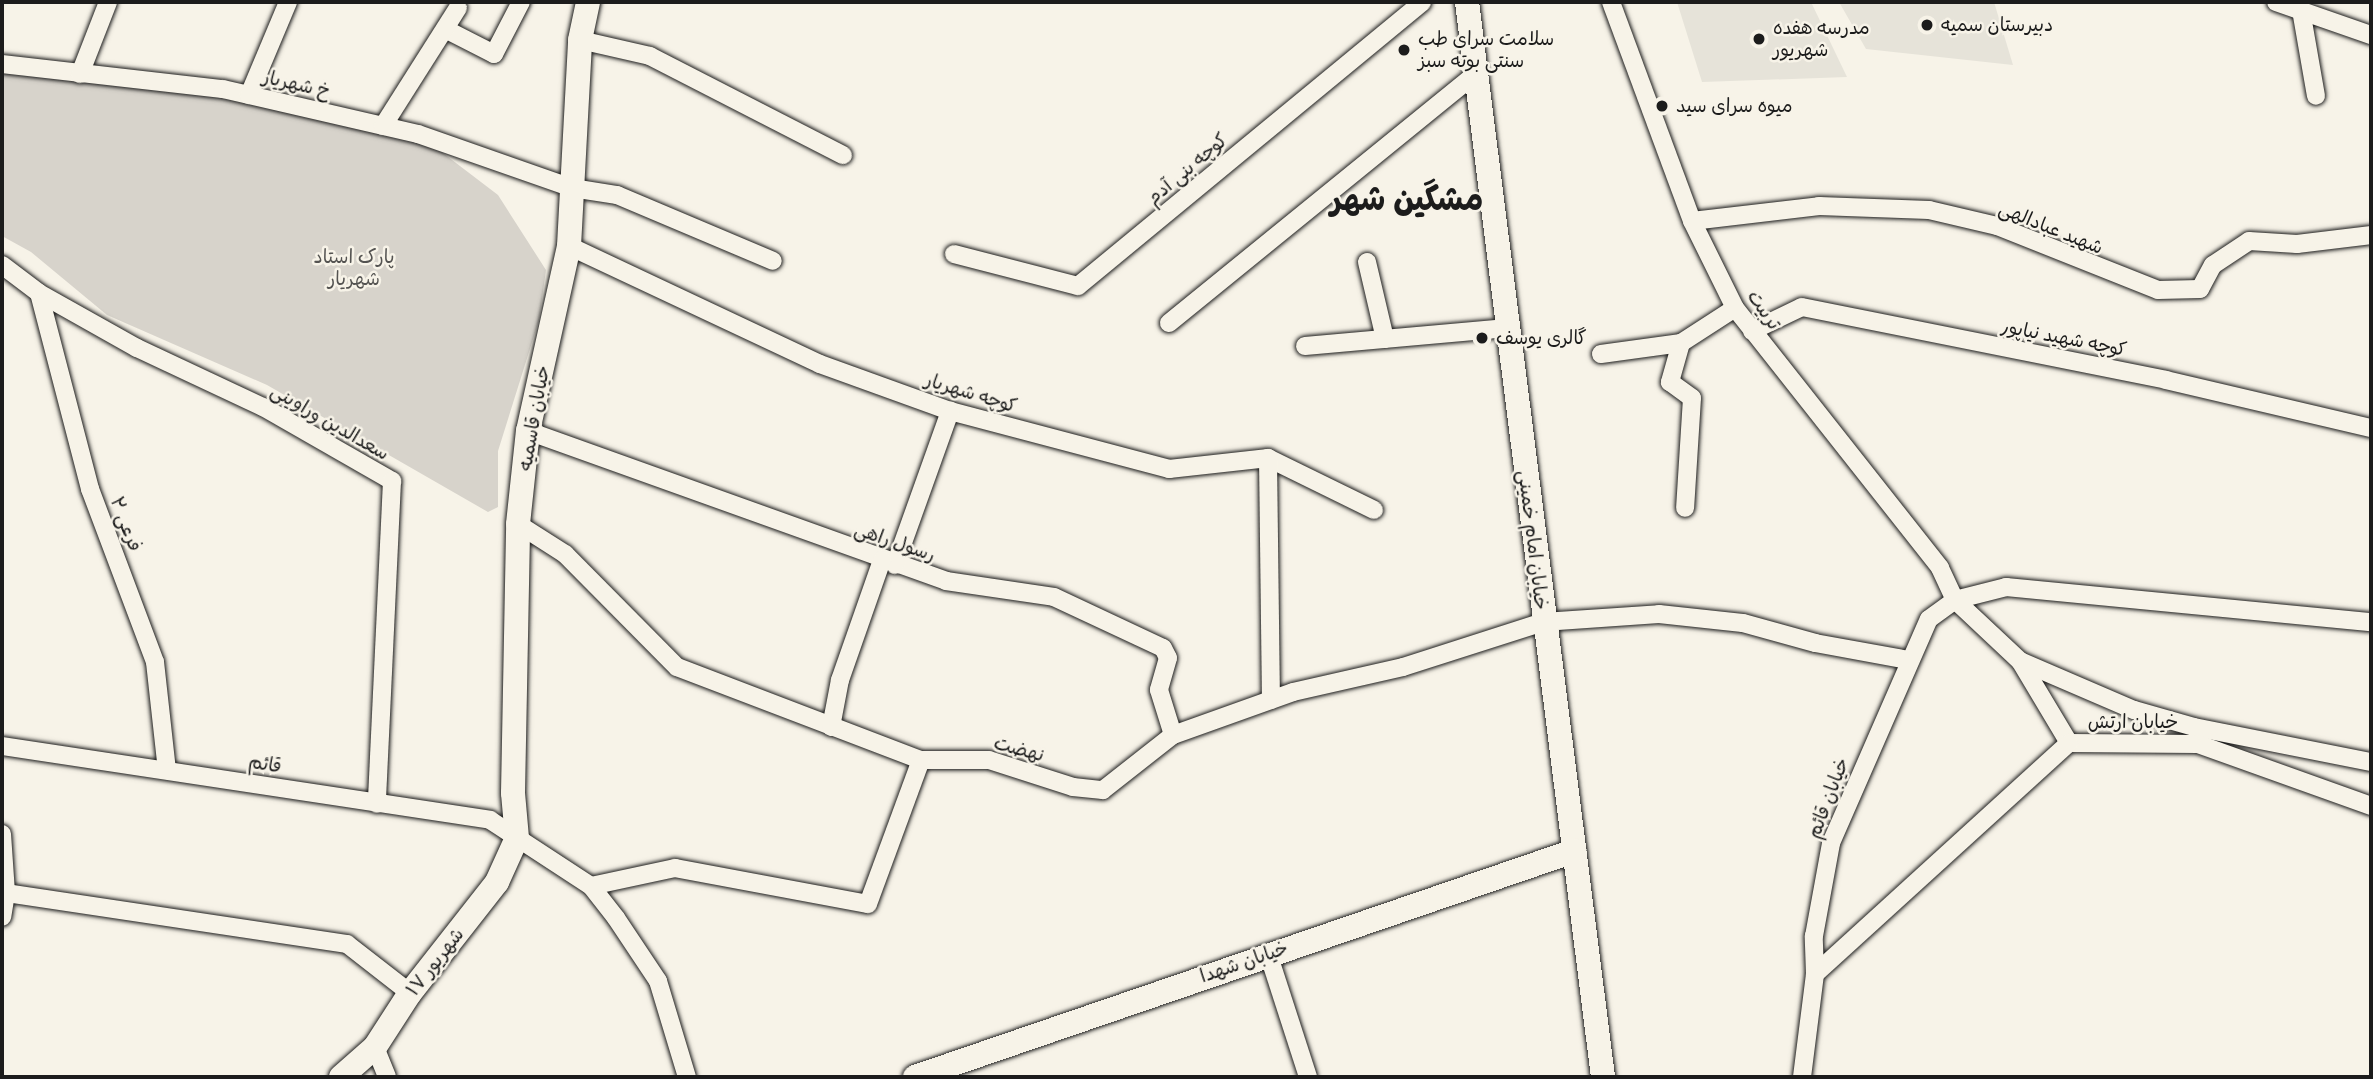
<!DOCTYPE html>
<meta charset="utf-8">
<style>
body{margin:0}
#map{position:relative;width:2373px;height:1079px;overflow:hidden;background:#f7f3e8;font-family:Delius,"Playpen Sans Arabic",sans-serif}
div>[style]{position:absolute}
.built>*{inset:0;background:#e6e3d9}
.green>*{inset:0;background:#d7d3cb}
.roads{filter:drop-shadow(0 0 2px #1c1c1c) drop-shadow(0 0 2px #1c1c1c)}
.street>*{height:18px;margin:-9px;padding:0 9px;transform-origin:9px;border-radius:9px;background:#f7f3e8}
.secondary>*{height:24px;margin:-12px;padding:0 12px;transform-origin:12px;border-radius:12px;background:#f7f3e8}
.dots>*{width:19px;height:19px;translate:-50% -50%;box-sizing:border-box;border:4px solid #f7f3e8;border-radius:50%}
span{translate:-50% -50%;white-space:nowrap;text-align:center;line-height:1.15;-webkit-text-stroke:5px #f7f3e8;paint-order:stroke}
.poi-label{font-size:19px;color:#1c1c1c}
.left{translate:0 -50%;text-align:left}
.street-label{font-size:19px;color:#1c1c1c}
.park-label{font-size:19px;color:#545351}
.town-label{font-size:33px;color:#1c1c1c;font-weight:700}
.frame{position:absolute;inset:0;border:4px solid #1c1c1c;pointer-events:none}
</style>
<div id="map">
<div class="built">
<i style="clip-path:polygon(1677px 2px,1811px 2px,1847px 77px,1702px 82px)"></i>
<i style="clip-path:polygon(1839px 2px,1994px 2px,2013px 65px,1866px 49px)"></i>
</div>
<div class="green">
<i style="clip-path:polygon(59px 72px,223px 89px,418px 134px,498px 195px,546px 270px,539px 320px,498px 451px,498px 507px,488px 512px,267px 385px,107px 315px,31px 252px,2px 236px,2px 73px)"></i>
</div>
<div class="roads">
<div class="street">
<i style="left:1611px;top:2px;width:233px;rotate:69.7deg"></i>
<i style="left:1692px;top:221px;width:97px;rotate:63.7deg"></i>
<i style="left:1735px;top:308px;width:331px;rotate:51.7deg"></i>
<i style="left:1940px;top:568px;width:35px;rotate:65deg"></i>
<i style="left:1955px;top:600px;width:89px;rotate:43.2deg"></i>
<i style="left:2020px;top:661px;width:96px;rotate:59.1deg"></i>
<i style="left:2276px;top:2px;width:101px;rotate:19.2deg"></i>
<i style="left:2301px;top:10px;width:87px;rotate:80.1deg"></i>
<i style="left:445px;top:29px;width:55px;rotate:27deg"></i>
<i style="left:494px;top:54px;width:59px;rotate:-62.6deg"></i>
<i style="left:580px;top:40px;width:72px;rotate:12.9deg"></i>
<i style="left:650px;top:56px;width:217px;rotate:27.2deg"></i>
<i style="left:2px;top:64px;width:222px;rotate:6.5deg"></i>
<i style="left:223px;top:89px;width:200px;rotate:13deg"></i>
<i style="left:418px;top:134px;width:163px;rotate:19.3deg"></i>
<i style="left:572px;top:188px;width:46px;rotate:8.8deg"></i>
<i style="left:617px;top:195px;width:169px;rotate:22.9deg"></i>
<i style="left:80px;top:74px;width:77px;rotate:-68.7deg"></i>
<i style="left:249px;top:95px;width:101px;rotate:-67.2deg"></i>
<i style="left:383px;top:126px;width:140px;rotate:-57.6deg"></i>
<i style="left:1692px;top:221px;width:128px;rotate:-6.7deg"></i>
<i style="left:1819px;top:206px;width:110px;rotate:2.1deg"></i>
<i style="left:1929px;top:210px;width:70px;rotate:13.2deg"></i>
<i style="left:1997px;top:226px;width:173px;rotate:21.7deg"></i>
<i style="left:2158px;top:290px;width:42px;rotate:-1.4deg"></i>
<i style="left:2200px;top:289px;width:27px;rotate:-62deg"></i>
<i style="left:2213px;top:265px;width:43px;rotate:-33.7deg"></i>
<i style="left:2249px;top:241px;width:48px;rotate:3.6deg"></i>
<i style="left:2297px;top:244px;width:75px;rotate:-6.9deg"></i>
<i style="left:569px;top:246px;width:277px;rotate:25.2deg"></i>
<i style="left:820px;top:364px;width:138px;rotate:19.9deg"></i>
<i style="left:950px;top:411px;width:227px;rotate:14.8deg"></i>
<i style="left:1169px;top:469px;width:100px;rotate:-6.3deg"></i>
<i style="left:1268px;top:458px;width:118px;rotate:26.1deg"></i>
<i style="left:954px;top:254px;width:128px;rotate:14.5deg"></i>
<i style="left:1078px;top:286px;width:446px;rotate:-39.5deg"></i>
<i style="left:1367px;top:262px;width:79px;rotate:76.8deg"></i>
<i style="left:2px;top:265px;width:46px;rotate:37.1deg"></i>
<i style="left:39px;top:293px;width:112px;rotate:29.3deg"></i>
<i style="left:137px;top:348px;width:139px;rotate:25.1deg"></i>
<i style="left:263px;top:407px;width:149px;rotate:29.8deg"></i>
<i style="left:392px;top:481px;width:323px;rotate:92.7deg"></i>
<i style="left:39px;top:293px;width:203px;rotate:75.4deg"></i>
<i style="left:90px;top:489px;width:185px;rotate:69.4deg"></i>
<i style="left:155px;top:662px;width:109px;rotate:83.7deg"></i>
<i style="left:1169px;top:323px;width:397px;rotate:-39.1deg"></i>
<i style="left:1752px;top:331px;width:55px;rotate:-25.6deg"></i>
<i style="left:1802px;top:307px;width:371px;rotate:11.3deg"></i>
<i style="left:2166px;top:380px;width:211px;rotate:13.2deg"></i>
<i style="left:1681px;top:343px;width:41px;rotate:105.8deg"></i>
<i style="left:1670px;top:382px;width:27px;rotate:36deg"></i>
<i style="left:1692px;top:398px;width:110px;rotate:93.6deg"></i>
<i style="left:1305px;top:346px;width:203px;rotate:-5.1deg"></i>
<i style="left:1601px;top:354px;width:81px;rotate:-7.8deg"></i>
<i style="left:1681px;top:343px;width:64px;rotate:-32.9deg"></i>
<i style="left:528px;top:431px;width:444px;rotate:19.7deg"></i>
<i style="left:946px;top:581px;width:109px;rotate:8.4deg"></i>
<i style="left:1054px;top:597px;width:120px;rotate:25.1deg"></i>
<i style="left:1163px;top:648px;width:11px;rotate:63deg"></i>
<i style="left:1168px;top:658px;width:33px;rotate:106deg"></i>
<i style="left:1159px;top:690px;width:47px;rotate:72.7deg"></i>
<i style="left:1268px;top:458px;width:242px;rotate:89.3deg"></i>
<i style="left:518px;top:524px;width:56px;rotate:32.6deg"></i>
<i style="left:565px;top:554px;width:159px;rotate:45.3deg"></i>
<i style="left:677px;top:667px;width:261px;rotate:20.9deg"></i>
<i style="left:921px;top:760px;width:68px"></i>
<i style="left:989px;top:760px;width:88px;rotate:17.8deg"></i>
<i style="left:1073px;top:787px;width:30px;rotate:6deg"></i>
<i style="left:1103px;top:790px;width:89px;rotate:-38.2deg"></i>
<i style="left:1173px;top:735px;width:127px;rotate:-19.7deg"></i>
<i style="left:1293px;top:692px;width:113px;rotate:-12.8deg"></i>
<i style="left:1403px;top:667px;width:147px;rotate:-17.8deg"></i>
<i style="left:1543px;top:622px;width:116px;rotate:-3.9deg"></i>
<i style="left:1659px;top:614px;width:84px;rotate:6.1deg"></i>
<i style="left:1743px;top:623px;width:75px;rotate:15.5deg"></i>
<i style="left:1815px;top:643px;width:96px;rotate:10.3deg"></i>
<i style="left:895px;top:565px;width:164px;rotate:-70.3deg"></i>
<i style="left:2020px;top:661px;width:124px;rotate:23.3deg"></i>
<i style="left:2134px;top:710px;width:62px;rotate:15.8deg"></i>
<i style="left:2194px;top:727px;width:180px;rotate:11.2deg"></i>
<i style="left:831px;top:727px;width:48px;rotate:-79.2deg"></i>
<i style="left:840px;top:680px;width:127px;rotate:-70.7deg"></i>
<i style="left:2069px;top:743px;width:129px;rotate:0.4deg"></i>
<i style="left:2198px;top:744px;width:184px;rotate:19.7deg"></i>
<i style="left:2px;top:746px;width:494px;rotate:8.6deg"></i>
<i style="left:490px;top:820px;width:121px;rotate:33.2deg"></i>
<i style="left:591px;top:886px;width:41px;rotate:52deg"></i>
<i style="left:616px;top:918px;width:76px;rotate:56.3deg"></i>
<i style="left:658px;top:981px;width:100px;rotate:73.2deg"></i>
<i style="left:2px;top:834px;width:59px;rotate:86.1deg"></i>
<i style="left:6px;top:893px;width:24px;rotate:99deg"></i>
<i style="left:591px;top:886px;width:86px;rotate:-12.1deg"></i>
<i style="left:675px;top:868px;width:196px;rotate:10.6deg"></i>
<i style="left:868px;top:904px;width:153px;rotate:-69.8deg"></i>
<i style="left:6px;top:893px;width:345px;rotate:8.5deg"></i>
<i style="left:347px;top:944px;width:80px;rotate:37.9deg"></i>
<i style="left:1268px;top:953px;width:130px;rotate:72.1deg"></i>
<i style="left:1815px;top:974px;width:343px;rotate:-42.3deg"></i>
<i style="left:375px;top:1047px;width:32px;rotate:68deg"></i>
<i style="left:1802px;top:1077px;width:104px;rotate:-82.8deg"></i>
<i style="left:1815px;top:974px;width:38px;rotate:-92deg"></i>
<i style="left:1814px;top:936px;width:95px;rotate:-79.6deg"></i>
<i style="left:1831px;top:843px;width:244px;rotate:-66.4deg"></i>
<i style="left:1929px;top:619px;width:32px;rotate:-36deg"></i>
<i style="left:1955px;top:600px;width:53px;rotate:-14.3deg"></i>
<i style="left:2006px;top:587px;width:367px;rotate:5.5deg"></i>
</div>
<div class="secondary">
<i style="left:1467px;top:2px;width:1084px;rotate:82.79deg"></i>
<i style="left:341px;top:1077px;width:45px;rotate:-41.4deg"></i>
<i style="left:375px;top:1047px;width:64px;rotate:-57.1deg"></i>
<i style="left:410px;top:993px;width:141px;rotate:-51.9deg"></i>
<i style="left:497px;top:882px;width:48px;rotate:-65.6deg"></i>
<i style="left:517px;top:838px;width:45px;rotate:-95.1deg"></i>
<i style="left:513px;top:793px;width:269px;rotate:-88.9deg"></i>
<i style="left:518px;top:524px;width:94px;rotate:-83.9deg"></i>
<i style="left:528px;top:431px;width:189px;rotate:-77.5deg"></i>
<i style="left:569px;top:246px;width:206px;rotate:-86.9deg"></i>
<i style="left:580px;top:40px;width:39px;rotate:-78deg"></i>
<i style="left:915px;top:1077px;width:697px;rotate:-18.93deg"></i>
</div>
</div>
<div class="dots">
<i style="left:1927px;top:25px;background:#1c1c1c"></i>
<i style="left:1759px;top:39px;background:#1c1c1c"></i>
<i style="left:1404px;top:50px;background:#1c1c1c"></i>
<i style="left:1662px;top:106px;background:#1c1c1c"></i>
<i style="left:1482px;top:338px;background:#1c1c1c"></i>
</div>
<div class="poi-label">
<span class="left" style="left:1941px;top:25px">دبیرستان سمیه</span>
<span class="left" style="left:1773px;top:39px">مدرسه هفده<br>شهریور</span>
<span class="left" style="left:1418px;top:50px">سلامت سرای طب<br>سنتی بوته سبز</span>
<span class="left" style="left:1676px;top:106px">میوه سرای سید</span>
<span class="left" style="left:1496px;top:338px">گالری یوسف</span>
</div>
<div class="street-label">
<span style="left:296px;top:84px;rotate:13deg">خ شهریار</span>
<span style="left:1187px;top:169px;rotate:-40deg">کوچه بنی آدم</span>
<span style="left:2051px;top:228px;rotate:22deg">شهید عبادالهی</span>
<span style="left:1764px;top:310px;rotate:55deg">تربیت</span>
<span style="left:2064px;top:338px;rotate:11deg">کوچه شهید نیاپور</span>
<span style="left:971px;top:393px;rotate:17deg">کوچه شهریار</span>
<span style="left:534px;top:418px;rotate:-80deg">خیابان قاسمیه</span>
<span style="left:330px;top:422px;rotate:30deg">سعدالدین وراوینی</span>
<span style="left:126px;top:524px;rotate:69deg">فرعی ۲</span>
<span style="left:1533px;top:540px;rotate:83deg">خیابان امام خمینی</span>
<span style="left:895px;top:542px;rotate:19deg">رسول راهی</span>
<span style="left:2133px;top:722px">خیابان ارتش</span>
<span style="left:1019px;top:749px;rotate:15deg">نهضت</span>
<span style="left:265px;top:764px;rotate:9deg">قائم</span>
<span style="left:1828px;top:798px;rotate:-69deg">خیابان قائم</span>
<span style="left:435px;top:962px;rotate:-52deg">۱۷ شهریور</span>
<span style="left:1244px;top:962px;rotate:-19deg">خیابان شهدا</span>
</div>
<div class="park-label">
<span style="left:354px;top:268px">پارک استاد<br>شهریار</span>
</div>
<div class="town-label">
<span style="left:1407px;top:199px">مشگین شهر</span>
</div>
<div class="frame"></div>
</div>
